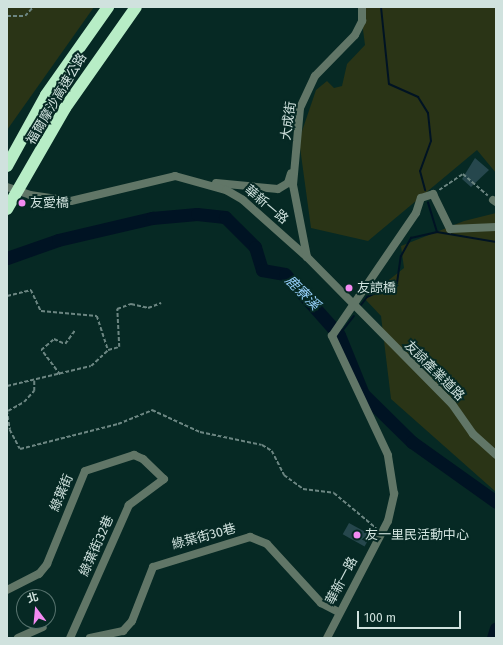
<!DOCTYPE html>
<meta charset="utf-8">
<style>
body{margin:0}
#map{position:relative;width:503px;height:645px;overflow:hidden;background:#062924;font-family:"Fira Sans","Noto Sans TC",sans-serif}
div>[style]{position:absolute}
.green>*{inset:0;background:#2a3416}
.stream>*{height:2px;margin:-1px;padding:0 1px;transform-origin:1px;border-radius:1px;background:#001323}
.river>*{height:13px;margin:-6.5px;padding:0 6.5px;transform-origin:6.5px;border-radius:6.5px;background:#001323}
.building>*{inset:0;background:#26474d;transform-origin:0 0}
.path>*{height:1.5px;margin-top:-0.75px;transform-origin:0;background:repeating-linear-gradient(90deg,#6c8682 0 4px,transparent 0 6px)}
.minor>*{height:8px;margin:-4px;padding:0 4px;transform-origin:4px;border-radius:4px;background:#617667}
.highway>*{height:12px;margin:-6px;padding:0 6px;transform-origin:6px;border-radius:6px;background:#b7edc6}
.dots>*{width:11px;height:11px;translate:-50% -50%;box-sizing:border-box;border:2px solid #062924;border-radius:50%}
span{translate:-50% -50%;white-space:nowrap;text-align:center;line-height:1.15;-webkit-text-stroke:4px #062924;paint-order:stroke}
.street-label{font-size:13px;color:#d0e2de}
.poi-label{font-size:13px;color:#d0e2de}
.left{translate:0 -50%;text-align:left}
.water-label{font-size:14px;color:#95cff9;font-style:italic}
.frame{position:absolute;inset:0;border:8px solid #d0e2de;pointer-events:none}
.north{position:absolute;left:16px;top:589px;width:40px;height:40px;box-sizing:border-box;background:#062924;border:1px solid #57736e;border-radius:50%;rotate:344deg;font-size:11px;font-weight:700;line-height:16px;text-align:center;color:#d0e2de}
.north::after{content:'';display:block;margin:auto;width:14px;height:18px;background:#f38af2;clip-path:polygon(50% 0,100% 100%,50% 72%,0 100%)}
.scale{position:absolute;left:357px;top:611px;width:104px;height:18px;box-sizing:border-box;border:2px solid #d0e2de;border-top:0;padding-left:5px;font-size:12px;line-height:14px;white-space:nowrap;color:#d0e2de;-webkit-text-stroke:3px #062924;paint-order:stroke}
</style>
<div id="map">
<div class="green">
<i style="clip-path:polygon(7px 7px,94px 7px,7px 130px)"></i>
<i style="clip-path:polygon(360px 7px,496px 7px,496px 173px,477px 150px,368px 241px,311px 228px,299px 140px,316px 90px,327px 81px,334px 88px,342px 86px,347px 64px,365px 45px)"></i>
<i style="clip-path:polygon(496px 213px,496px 492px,391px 399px,381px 316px,365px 299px,404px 268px,401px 246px,464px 221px)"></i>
</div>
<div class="stream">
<i style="left:381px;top:7px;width:77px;rotate:84.1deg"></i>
<i style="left:389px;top:84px;width:32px;rotate:24deg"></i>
<i style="left:418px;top:97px;width:19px;rotate:58deg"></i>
<i style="left:428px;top:113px;width:28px;rotate:84deg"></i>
<i style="left:431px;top:141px;width:32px;rotate:110deg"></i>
<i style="left:420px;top:171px;width:20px;rotate:75deg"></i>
<i style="left:437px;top:232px;width:60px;rotate:9.6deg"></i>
<i style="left:361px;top:305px;width:10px;rotate:-53deg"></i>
<i style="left:367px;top:297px;width:33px;rotate:-25deg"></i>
<i style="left:397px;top:283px;width:27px;rotate:-82deg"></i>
<i style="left:401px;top:256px;width:21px;rotate:-61deg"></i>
<i style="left:411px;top:238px;width:27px;rotate:-13deg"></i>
<i style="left:437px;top:232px;width:31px;rotate:-107deg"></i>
<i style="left:339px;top:335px;width:24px;rotate:-52deg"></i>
</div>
<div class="river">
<i style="left:7px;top:258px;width:54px;rotate:-19.4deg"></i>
<i style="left:58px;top:240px;width:97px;rotate:-13.2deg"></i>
<i style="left:152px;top:218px;width:45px;rotate:-5.1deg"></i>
<i style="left:197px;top:214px;width:28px;rotate:6deg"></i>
<i style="left:225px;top:217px;width:42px;rotate:45deg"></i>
<i style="left:255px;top:247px;width:24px;rotate:73deg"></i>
<i style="left:262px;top:270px;width:23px;rotate:10deg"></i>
<i style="left:285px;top:274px;width:81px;rotate:48.5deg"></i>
<i style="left:339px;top:335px;width:64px;rotate:67.9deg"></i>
<i style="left:363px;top:394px;width:69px;rotate:44.4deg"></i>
<i style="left:412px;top:442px;width:103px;rotate:35.5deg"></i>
<i style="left:493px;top:638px;width:10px;rotate:-73deg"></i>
</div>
<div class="building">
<i style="clip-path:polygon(475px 158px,489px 170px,471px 187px,462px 179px)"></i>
<i style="left:349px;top:523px;width:25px;height:13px;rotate:29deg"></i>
</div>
<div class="path">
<i style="left:7px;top:16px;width:18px"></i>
<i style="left:25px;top:16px;width:12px;rotate:-48deg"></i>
<i style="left:439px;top:190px;width:29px;rotate:-34deg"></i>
<i style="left:463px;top:174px;width:33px;rotate:41deg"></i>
<i style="left:7px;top:296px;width:25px;rotate:-14deg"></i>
<i style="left:31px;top:290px;width:23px;rotate:65deg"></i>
<i style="left:41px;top:311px;width:56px;rotate:5.1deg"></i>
<i style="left:97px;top:316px;width:36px;rotate:72deg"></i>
<i style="left:60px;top:375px;width:31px;rotate:-127deg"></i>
<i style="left:41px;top:350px;width:17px;rotate:-40deg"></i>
<i style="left:54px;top:339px;width:12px;rotate:24deg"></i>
<i style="left:65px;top:344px;width:17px;rotate:-54deg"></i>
<i style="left:7px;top:386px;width:86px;rotate:-13.4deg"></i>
<i style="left:91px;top:366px;width:23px;rotate:-43deg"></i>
<i style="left:108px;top:350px;width:11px;rotate:-15deg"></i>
<i style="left:119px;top:347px;width:38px;rotate:-93deg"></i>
<i style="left:117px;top:309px;width:15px;rotate:-20deg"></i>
<i style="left:131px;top:304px;width:17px;rotate:13deg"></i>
<i style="left:148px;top:308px;width:14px;rotate:-21deg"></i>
<i style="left:7px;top:410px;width:20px;rotate:81deg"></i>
<i style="left:10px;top:430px;width:21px;rotate:62deg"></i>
<i style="left:20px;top:449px;width:101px;rotate:-14.3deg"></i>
<i style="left:118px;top:424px;width:37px;rotate:-22deg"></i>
<i style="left:152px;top:410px;width:53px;rotate:24.6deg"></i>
<i style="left:200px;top:432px;width:63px;rotate:11.8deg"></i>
<i style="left:262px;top:445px;width:12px;rotate:31deg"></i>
<i style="left:272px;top:451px;width:27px;rotate:63deg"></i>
<i style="left:284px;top:475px;width:24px;rotate:36deg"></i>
<i style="left:303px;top:489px;width:31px;rotate:7deg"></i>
<i style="left:334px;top:493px;width:55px;rotate:39.8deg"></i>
<i style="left:8px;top:411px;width:18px;rotate:-29deg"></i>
<i style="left:24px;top:402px;width:15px;rotate:-48deg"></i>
<i style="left:34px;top:391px;width:11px;rotate:-90deg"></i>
</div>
<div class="minor">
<i style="left:216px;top:183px;width:62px;rotate:5.5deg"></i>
<i style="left:278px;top:189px;width:12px;rotate:-31deg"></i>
<i style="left:288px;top:183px;width:10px;rotate:-73deg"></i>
<i style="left:7px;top:187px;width:24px;rotate:19deg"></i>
<i style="left:30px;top:195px;width:41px;rotate:8.3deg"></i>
<i style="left:71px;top:201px;width:107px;rotate:-13.5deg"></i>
<i style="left:175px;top:176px;width:53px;rotate:15.4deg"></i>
<i style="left:226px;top:190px;width:20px;rotate:30deg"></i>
<i style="left:243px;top:200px;width:86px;rotate:41.7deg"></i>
<i style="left:307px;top:257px;width:206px;rotate:45.4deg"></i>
<i style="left:452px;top:404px;width:37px;rotate:55deg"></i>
<i style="left:473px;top:434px;width:31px;rotate:42deg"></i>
<i style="left:493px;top:200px;width:4px;rotate:34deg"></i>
<i style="left:307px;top:257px;width:73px;rotate:-101deg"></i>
<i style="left:293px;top:185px;width:77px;rotate:-84.8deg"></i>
<i style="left:300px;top:108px;width:35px;rotate:-65deg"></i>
<i style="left:315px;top:76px;width:57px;rotate:-45.7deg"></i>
<i style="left:355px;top:35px;width:16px;rotate:-63deg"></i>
<i style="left:362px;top:21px;width:14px;rotate:-90deg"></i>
<i style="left:7px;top:590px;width:36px;rotate:-27deg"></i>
<i style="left:39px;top:574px;width:13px;rotate:-51deg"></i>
<i style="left:47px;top:564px;width:100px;rotate:-67.8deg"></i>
<i style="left:85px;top:471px;width:52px;rotate:-18.1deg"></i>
<i style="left:134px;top:455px;width:10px;rotate:24deg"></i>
<i style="left:143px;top:459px;width:29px;rotate:44deg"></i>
<i style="left:164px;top:479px;width:44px;rotate:143.4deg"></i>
<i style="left:129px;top:505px;width:145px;rotate:113.9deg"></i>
<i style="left:18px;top:638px;width:27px;rotate:-24deg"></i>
<i style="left:90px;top:638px;width:34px;rotate:-12deg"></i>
<i style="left:123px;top:631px;width:13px;rotate:-48deg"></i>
<i style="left:132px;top:621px;width:58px;rotate:-68.7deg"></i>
<i style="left:153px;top:567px;width:102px;rotate:-17.2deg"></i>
<i style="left:250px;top:537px;width:18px;rotate:22deg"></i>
<i style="left:267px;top:544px;width:80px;rotate:47.5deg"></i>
<i style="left:321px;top:603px;width:20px;rotate:27deg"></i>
<i style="left:327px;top:638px;width:132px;rotate:-62.5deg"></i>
<i style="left:388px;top:521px;width:28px;rotate:-77deg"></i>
<i style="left:394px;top:494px;width:39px;rotate:-99deg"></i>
<i style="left:388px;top:455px;width:132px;rotate:-115.2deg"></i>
<i style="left:332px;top:336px;width:149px;rotate:-55.7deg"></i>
<i style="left:416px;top:213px;width:16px;rotate:-72deg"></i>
<i style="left:421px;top:198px;width:13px;rotate:-18deg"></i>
<i style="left:433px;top:194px;width:39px;rotate:64deg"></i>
<i style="left:450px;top:229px;width:46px;rotate:-2.5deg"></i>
</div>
<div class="highway">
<i style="left:7px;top:166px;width:81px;rotate:-61.2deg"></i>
<i style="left:46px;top:95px;width:108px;rotate:-54.8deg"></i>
<i style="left:7px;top:209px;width:116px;rotate:-60.1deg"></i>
<i style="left:65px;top:108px;width:123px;rotate:-54.9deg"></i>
</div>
<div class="dots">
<i style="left:22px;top:203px;background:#f38af2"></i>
<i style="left:349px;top:288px;background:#f38af2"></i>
<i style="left:357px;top:535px;background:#f38af2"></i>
</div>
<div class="street-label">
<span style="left:57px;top:99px;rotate:-59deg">福爾摩沙高速公路</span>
<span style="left:289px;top:121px;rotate:-82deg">大成街</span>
<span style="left:266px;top:205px;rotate:40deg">華新一路</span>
<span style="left:434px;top:371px;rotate:45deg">友諒產業道路</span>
<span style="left:62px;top:493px;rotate:-67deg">綠葉街</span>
<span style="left:204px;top:537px;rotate:-15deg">綠葉街30巷</span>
<span style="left:97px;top:546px;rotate:-66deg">綠葉街32巷</span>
<span style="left:342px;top:581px;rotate:-62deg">華新一路</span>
</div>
<div class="poi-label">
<span class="left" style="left:30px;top:203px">友愛橋</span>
<span class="left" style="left:357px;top:288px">友諒橋</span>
<span class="left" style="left:365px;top:535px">友一里民活動中心</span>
</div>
<div class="water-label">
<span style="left:302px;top:293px;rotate:45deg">鹿寮溪</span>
</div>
<div class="frame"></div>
<div class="north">北</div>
<div class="scale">100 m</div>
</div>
